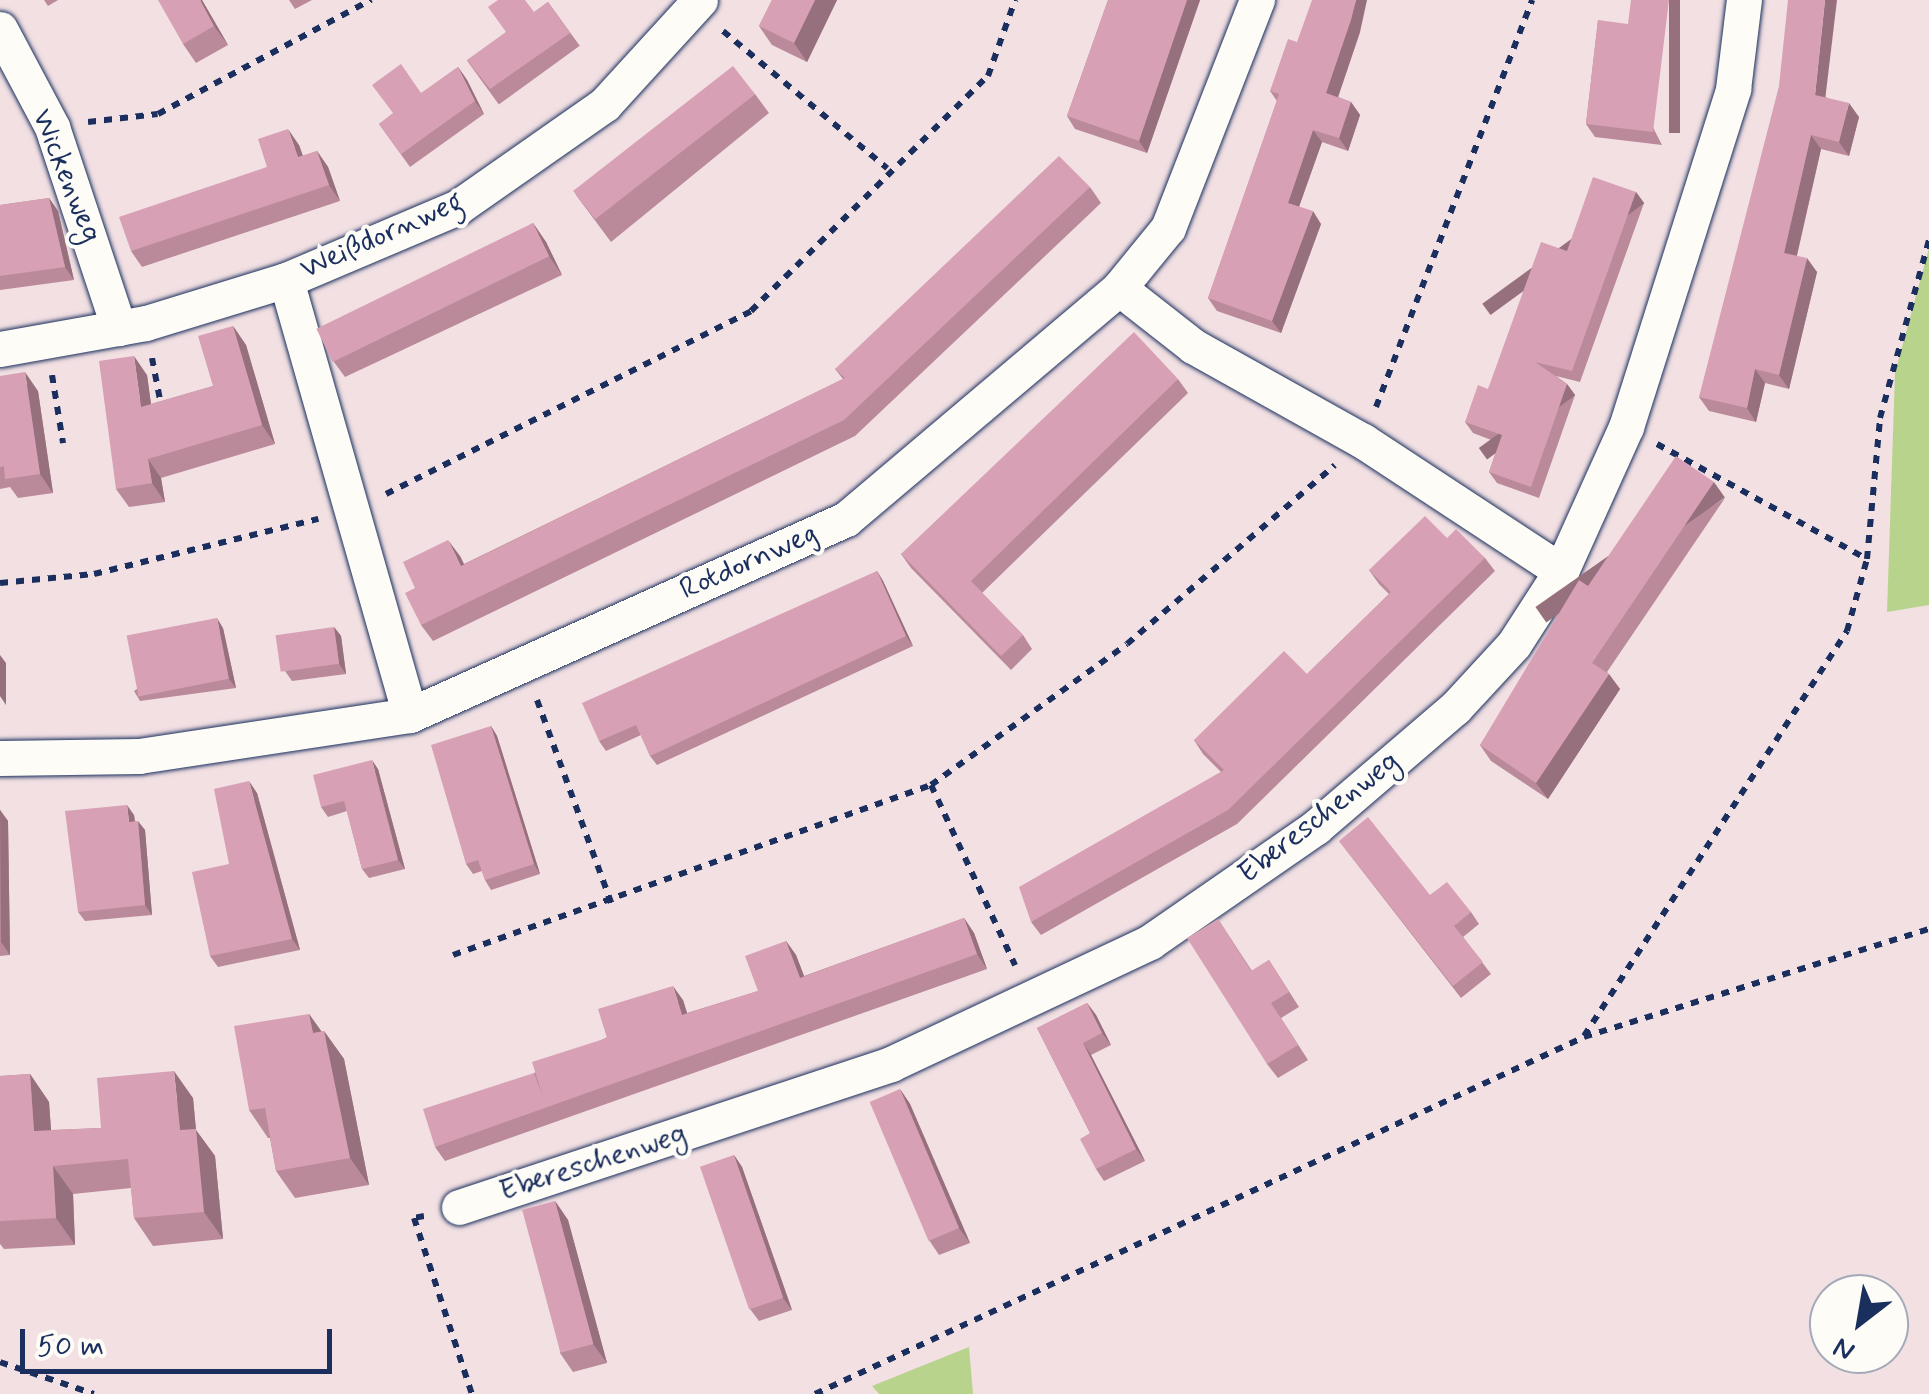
<!DOCTYPE html>
<meta charset="utf-8">
<style>
body{margin:0}
#map{position:relative;width:1929px;height:1394px;overflow:hidden;background:#f2e0e3;font-family:Mynerve,sans-serif}
div>[style]{position:absolute}
.green>*{inset:0;background:#b8d38b}
.path>*{height:6px;margin-top:-3px;transform-origin:0;background:repeating-linear-gradient(90deg,#1b2f5e 0 8px,transparent 0 16px)}
.roads{filter:drop-shadow(0 0 2px #1b2f5e) drop-shadow(0 0 2px #1b2f5e)}
.minor>*{height:35px;margin:-17.5px;padding:0 17.5px;transform-origin:17.5px;border-radius:17.5px;background:#fdfcf7}
.wall>*{inset:0;background:#ba8a9b;transform-origin:0 0}
.shaded-wall>*{inset:0;background:#97707e;transform-origin:0 0}
.building>*{inset:0;background:#d8a0b4;transform-origin:0 0}
span{translate:-50% -50%;white-space:nowrap;text-align:center;line-height:1.15;-webkit-text-stroke:8px #fdfcf7;paint-order:stroke}
.street-label{font-size:30px;color:#1b2f5e}
.north{position:absolute;left:1809px;top:1274px;width:100px;height:100px;box-sizing:border-box;background:#fdfcf7;border:2px solid #a3aaba;border-radius:50%;rotate:211deg;font-size:28px;font-weight:700;line-height:40px;text-align:center;color:#1b2f5e}
.north::after{content:'';display:block;margin:auto;width:35px;height:45px;background:#1b2f5e;clip-path:polygon(50% 0,100% 100%,50% 72%,0 100%)}
.scale{position:absolute;left:20px;top:1329px;width:312px;height:45px;box-sizing:border-box;border:5px solid #1b2f5e;border-top:0;padding-left:12px;font-size:30px;line-height:35px;white-space:nowrap;color:#1b2f5e;-webkit-text-stroke:8px #fdfcf7;paint-order:stroke}
</style>
<div id="map">
<div class="green">
<i style="clip-path:polygon(1929px 248px,1929px 605px,1887px 612px,1895px 373px)"></i>
<i style="clip-path:polygon(969px 1347px,973px 1394px,879px 1394px,872px 1386px)"></i>
</div>
<div class="path">
<i style="left:723px;top:31px;width:214px;rotate:39.9deg"></i>
<i style="left:88px;top:122px;width:70px;rotate:-6.5deg"></i>
<i style="left:158px;top:114px;width:242px;rotate:-28.2deg"></i>
<i style="left:152px;top:358px;width:48px;rotate:79.2deg"></i>
<i style="left:52px;top:375px;width:69px;rotate:80.8deg"></i>
<i style="left:1376px;top:407px;width:436px;rotate:-69deg"></i>
<i style="left:1657px;top:444px;width:239px;rotate:28.7deg"></i>
<i style="left:386px;top:494px;width:408px;rotate:-26.6deg"></i>
<i style="left:751px;top:311px;width:334px;rotate:-44.8deg"></i>
<i style="left:988px;top:76px;width:81px;rotate:-70.4deg"></i>
<i style="left:0;top:583px;width:94px;rotate:-5.5deg"></i>
<i style="left:94px;top:574px;width:231px;rotate:-13.8deg"></i>
<i style="left:537px;top:700px;width:218px;rotate:69.9deg"></i>
<i style="left:931px;top:785px;width:199px;rotate:65deg"></i>
<i style="left:453px;top:955px;width:507px;rotate:-19.58deg"></i>
<i style="left:931px;top:785px;width:241px;rotate:-35.7deg"></i>
<i style="left:1127px;top:644px;width:274px;rotate:-40.7deg"></i>
<i style="left:1584px;top:1036px;width:483px;rotate:-57deg"></i>
<i style="left:1847px;top:631px;width:75px;rotate:-74.5deg"></i>
<i style="left:1867px;top:559px;width:142px;rotate:-84.7deg"></i>
<i style="left:1880px;top:418px;width:185px;rotate:-74.6deg"></i>
<i style="left:424px;top:1216px;width:10px;rotate:169deg"></i>
<i style="left:414px;top:1218px;width:185px;rotate:71.8deg"></i>
<i style="left:0;top:1362px;width:99px;rotate:18.8deg"></i>
<i style="left:815px;top:1394px;width:848px;rotate:-24.9deg"></i>
<i style="left:1584px;top:1037px;width:362px;rotate:-17.4deg"></i>
</div>
<div class="roads">
<div class="minor">
<i style="left:0;top:29px;width:111px;rotate:62deg"></i>
<i style="left:52px;top:127px;width:212px;rotate:71.6deg"></i>
<i style="left:286px;top:280px;width:452px;rotate:74.1deg"></i>
<i style="left:1119px;top:288px;width:94px;rotate:38.1deg"></i>
<i style="left:1193px;top:346px;width:195px;rotate:29.2deg"></i>
<i style="left:1363px;top:441px;width:237px;rotate:33.3deg"></i>
<i style="left:0;top:349px;width:148px;rotate:-10.1deg"></i>
<i style="left:146px;top:323px;width:146px;rotate:-17.1deg"></i>
<i style="left:286px;top:280px;width:187px;rotate:-23deg"></i>
<i style="left:458px;top:207px;width:179px;rotate:-35deg"></i>
<i style="left:605px;top:104px;width:141px;rotate:-47.6deg"></i>
<i style="left:0;top:758px;width:139px;rotate:-0.8deg"></i>
<i style="left:139px;top:756px;width:274px;rotate:-8.6deg"></i>
<i style="left:410px;top:715px;width:478px;rotate:-24.2deg"></i>
<i style="left:846px;top:519px;width:358px;rotate:-40.2deg"></i>
<i style="left:1119px;top:288px;width:77px;rotate:-50.8deg"></i>
<i style="left:1168px;top:228px;width:245px;rotate:-68.7deg"></i>
<i style="left:459px;top:1207px;width:455px;rotate:-18.3deg"></i>
<i style="left:891px;top:1064px;width:286px;rotate:-25.2deg"></i>
<i style="left:1150px;top:942px;width:202px;rotate:-34.7deg"></i>
<i style="left:1316px;top:827px;width:183px;rotate:-40.6deg"></i>
<i style="left:1455px;top:708px;width:87px;rotate:-47.3deg"></i>
<i style="left:1514px;top:644px;width:87px;rotate:-57.2deg"></i>
<i style="left:1561px;top:571px;width:158px;rotate:-65.7deg"></i>
<i style="left:1626px;top:427px;width:355px;rotate:-72.4deg"></i>
<i style="left:1733px;top:89px;width:90px;rotate:-83deg"></i>
</div>
</div>
<div class="wall">
<i style="clip-path:polygon(44px 0,58px 0,48px 6px)"></i>
<i style="clip-path:polygon(202px 0,228px 45px,196px 63px,183px 44px)"></i>
<i style="clip-path:polygon(289px 0,312px 0,295px 9px)"></i>
<i style="clip-path:polygon(772px 0,837px 0,807px 62px,772px 45px,759px 26px)"></i>
<i style="clip-path:polygon(1108px 0,1200px 0,1147px 153px,1075px 129px,1067px 116px)"></i>
<i style="left:548px;top:2px;width:54px;height:100px;rotate:54deg"></i>
<i style="clip-path:polygon(1598px 20px,1662px 145px,1595px 137px,1586px 124px)"></i>
<i style="clip-path:polygon(1360px 32px,1338px 97px,1351px 102px,1360px 115px,1348px 151px,1322px 142px,1299px 207px,1321px 224px,1281px 333px,1217px 311px,1208px 298px,1277px 101px,1270px 91px,1297px 42px)"></i>
<i style="clip-path:polygon(458px 67px,467px 80px,484px 114px,410px 167px,379px 124px)"></i>
<i style="clip-path:polygon(755px 94px,769px 113px,611px 242px,576px 195px)"></i>
<i style="clip-path:polygon(1826px 97px,1859px 117px,1849px 156px,1821px 149px,1797px 256px,1817px 272px,1789px 389px,1765px 383px,1756px 422px,1709px 411px,1699px 397px)"></i>
<i style="clip-path:polygon(299px 145px,303px 156px,317px 151px,328px 167px,340px 201px,142px 267px,131px 251px,267px 167px)"></i>
<i style="clip-path:polygon(1090px 187px,1101px 203px,855px 436px,433px 641px,421px 625px,415px 588px,460px 556px,464px 564px,843px 379px,835px 369px)"></i>
<i style="clip-path:polygon(1636px 192px,1644px 203px,1580px 382px,1556px 376px,1567px 384px,1575px 395px,1539px 498px,1497px 483px,1489px 472px,1499px 443px,1473px 433px,1465px 422px,1488px 389px,1567px 251px)"></i>
<i style="clip-path:polygon(49px 198px,58px 211px,74px 280px,0 290px,0 205px)"></i>
<i style="clip-path:polygon(533px 223px,546px 242px,562px 275px,345px 377px,331px 358px)"></i>
<i style="clip-path:polygon(233px 326px,246px 345px,275px 444px,161px 478px,165px 502px,129px 507px,116px 489px,147px 375px,151px 404px,213px 386px)"></i>
<i style="clip-path:polygon(0 376px,38px 391px,53px 493px,18px 498px,10px 487px,0 489px)"></i>
<i style="clip-path:polygon(1178px 379px,1188px 393px,982px 593px,1023px 635px,1032px 649px,1011px 670px,911px 568px,901px 554px)"></i>
<i style="clip-path:polygon(1725px 498px,1607px 672px,1620px 689px,1548px 799px,1491px 761px,1480px 745px,1588px 586px)"></i>
<i style="clip-path:polygon(1447px 538px,1485px 558px,1495px 571px,1237px 824px,1041px 935px,1031px 922px,1221px 772px,1203px 754px,1194px 740px,1307px 674px,1389px 594px,1379px 584px,1369px 570px)"></i>
<i style="clip-path:polygon(877px 571px,883px 581px,913px 646px,657px 765px,650px 756px,641px 735px,606px 751px,599px 741px)"></i>
<i style="clip-path:polygon(334px 627px,341px 636px,346px 674px,292px 681px,285px 671px)"></i>
<i style="clip-path:polygon(223px 628px,236px 688px,140px 701px,134px 691px)"></i>
<i style="clip-path:polygon(491px 726px,497px 736px,540px 874px,491px 890px,485px 880px,482px 871px,473px 874px,466px 864px)"></i>
<i style="clip-path:polygon(378px 769px,405px 869px,369px 878px,362px 869px,347px 811px,328px 817px,321px 807px)"></i>
<i style="clip-path:polygon(257px 793px,300px 950px,218px 967px,210px 956px,229px 864px)"></i>
<i style="clip-path:polygon(0 810px,8px 821px,10px 955px,0 956px)"></i>
<i style="clip-path:polygon(134px 815px,135px 821px,145px 830px,152px 915px,85px 921px,78px 912px)"></i>
<i style="clip-path:polygon(1339px 841px,1430px 895px,1471px 912px,1479px 924px,1463px 937px,1491px 974px,1461px 998px)"></i>
<i style="clip-path:polygon(964px 918px,974px 933px,987px 969px,445px 1161px,435px 1147px,534px 1073px,683px 1000px,687px 1013px,758px 991px,786px 941px,796px 955px,804px 976px)"></i>
<i style="clip-path:polygon(1218px 919px,1252px 971px,1269px 960px,1299px 1007px,1281px 1018px,1308px 1060px,1278px 1078px,1267px 1064px)"></i>
<i style="clip-path:polygon(1087px 1003px,1096px 1015px,1111px 1045px,1091px 1055px,1145px 1161px,1104px 1181px,1096px 1169px,1090px 1133px,1037px 1028px)"></i>
<i style="clip-path:polygon(309px 1014px,322px 1032px,324px 1031px,344px 1059px,369px 1185px,295px 1198px,276px 1171px,270px 1138px,268px 1138px,249px 1110px)"></i>
<i style="clip-path:polygon(30px 1074px,49px 1102px,51px 1130px,101px 1128px,193px 1098px,196px 1130px,215px 1156px,223px 1239px,153px 1246px,134px 1218px,131px 1188px,73px 1194px,75px 1245px,4px 1249px,0 1244px,0 1076px)"></i>
<i style="clip-path:polygon(900px 1089px,910px 1104px,970px 1243px,939px 1255px,929px 1240px)"></i>
<i style="clip-path:polygon(734px 1155px,742px 1167px,792px 1310px,759px 1321px,750px 1309px)"></i>
<i style="clip-path:polygon(555px 1201px,568px 1220px,607px 1363px,573px 1372px,560px 1353px)"></i>
</div>
<div class="shaded-wall">
<i style="clip-path:polygon(200px 0,202px 0,228px 45px,214px 26px)"></i>
<i style="clip-path:polygon(815px 0,837px 0,807px 62px,794px 43px)"></i>
<i style="clip-path:polygon(1187px 0,1200px 0,1147px 153px,1139px 141px)"></i>
<i style="clip-path:polygon(1356px 0,1367px 0,1360px 32px,1335px 106px,1326px 93px)"></i>
<i style="left:1669px;top:0;width:11px;height:133px"></i>
<i style="clip-path:polygon(1825px 0,1837px 0,1824px 109px,1815px 95px)"></i>
<i style="clip-path:polygon(458px 67px,467px 80px,484px 114px,475px 101px)"></i>
<i style="clip-path:polygon(1351px 102px,1360px 115px,1348px 151px,1339px 138px)"></i>
<i style="clip-path:polygon(1849px 103px,1859px 117px,1849px 156px,1839px 142px)"></i>
<i style="clip-path:polygon(288px 129px,299px 145px,309px 173px,298px 157px)"></i>
<i style="clip-path:polygon(1313px 130px,1322px 142px,1296px 215px,1288px 203px)"></i>
<i style="clip-path:polygon(1811px 135px,1821px 149px,1794px 267px,1784px 253px)"></i>
<i style="clip-path:polygon(317px 151px,328px 167px,340px 201px,329px 185px)"></i>
<i style="left:1636px;top:192px;width:14px;height:190px;rotate:54deg"></i>
<i style="clip-path:polygon(49px 198px,58px 211px,74px 280px,65px 267px)"></i>
<i style="clip-path:polygon(1313px 211px,1321px 224px,1281px 333px,1272px 321px)"></i>
<i style="clip-path:polygon(533px 223px,546px 242px,562px 275px,549px 256px)"></i>
<i style="clip-path:polygon(1807px 258px,1817px 272px,1789px 389px,1779px 375px)"></i>
<i style="clip-path:polygon(233px 326px,246px 345px,275px 444px,262px 425px)"></i>
<i style="clip-path:polygon(134px 356px,147px 375px,154px 426px,141px 407px)"></i>
<i style="clip-path:polygon(1755px 369px,1765px 383px,1756px 422px,1747px 408px)"></i>
<i style="clip-path:polygon(25px 372px,38px 391px,53px 493px,40px 474px)"></i>
<i style="left:1567px;top:384px;width:14px;height:109px;rotate:54deg"></i>
<i style="clip-path:polygon(148px 459px,161px 478px,165px 502px,152px 483px)"></i>
<i style="left:1714px;top:482px;width:19px;height:218px;rotate:55deg"></i>
<i style="clip-path:polygon(448px 540px,460px 556px,472px 582px,461px 566px)"></i>
<i style="clip-path:polygon(877px 571px,883px 581px,913px 646px,906px 636px)"></i>
<i style="clip-path:polygon(217px 618px,223px 628px,236px 688px,229px 679px)"></i>
<i style="clip-path:polygon(334px 627px,341px 636px,346px 674px,339px 664px)"></i>
<i style="clip-path:polygon(0 655px,6px 663px,6px 705px,0 696px)"></i>
<i style="clip-path:polygon(1609px 674px,1620px 689px,1548px 799px,1536px 783px)"></i>
<i style="clip-path:polygon(491px 726px,497px 736px,540px 874px,534px 864px)"></i>
<i style="clip-path:polygon(372px 760px,378px 769px,405px 869px,398px 860px)"></i>
<i style="clip-path:polygon(249px 781px,257px 793px,300px 950px,292px 939px)"></i>
<i style="clip-path:polygon(127px 805px,134px 815px,136px 831px,129px 822px)"></i>
<i style="clip-path:polygon(0 810px,8px 821px,10px 955px,1px 942px)"></i>
<i style="clip-path:polygon(138px 821px,145px 830px,152px 915px,145px 905px)"></i>
<i style="clip-path:polygon(964px 918px,974px 933px,987px 969px,977px 954px)"></i>
<i style="clip-path:polygon(786px 941px,796px 955px,810px 992px,800px 978px)"></i>
<i style="clip-path:polygon(673px 986px,683px 1000px,692px 1029px,682px 1015px)"></i>
<i style="clip-path:polygon(1087px 1003px,1096px 1015px,1111px 1045px,1102px 1033px)"></i>
<i style="clip-path:polygon(309px 1014px,326px 1038px,324px 1031px,344px 1059px,369px 1185px,350px 1158px,313px 1033px)"></i>
<i style="clip-path:polygon(1083px 1043px,1091px 1055px,1145px 1161px,1136px 1149px)"></i>
<i style="clip-path:polygon(174px 1071px,193px 1098px,196px 1130px,215px 1156px,223px 1239px,204px 1212px,180px 1130px)"></i>
<i style="clip-path:polygon(30px 1074px,49px 1102px,53px 1158px,34px 1131px)"></i>
<i style="clip-path:polygon(900px 1089px,910px 1104px,970px 1243px,959px 1228px)"></i>
<i style="clip-path:polygon(734px 1155px,742px 1167px,792px 1310px,783px 1298px)"></i>
<i style="clip-path:polygon(53px 1166px,73px 1194px,75px 1245px,56px 1218px)"></i>
<i style="clip-path:polygon(555px 1201px,568px 1220px,607px 1363px,593px 1344px)"></i>
</div>
<div class="building">
<i style="clip-path:polygon(158px 0,200px 0,214px 26px,183px 44px)"></i>
<i style="clip-path:polygon(498px 0,525px 0,534px 12px,548px 2px,570px 33px,490px 89px,467px 60px,506px 32px,488px 7px)"></i>
<i style="clip-path:polygon(772px 0,815px 0,794px 43px,759px 26px)"></i>
<i style="clip-path:polygon(1108px 0,1187px 0,1139px 141px,1067px 116px)"></i>
<i style="clip-path:polygon(1312px 0,1356px 0,1351px 20px,1326px 93px,1351px 102px,1339px 138px,1313px 130px,1288px 203px,1313px 211px,1272px 321px,1208px 298px,1279px 94px,1270px 91px,1288px 39px,1297px 42px)"></i>
<i style="clip-path:polygon(1631px 0,1669px 0,1653px 132px,1586px 124px,1598px 20px,1628px 24px)"></i>
<i style="clip-path:polygon(1788px 0,1825px 0,1815px 95px,1849px 103px,1839px 142px,1811px 135px,1784px 253px,1807px 258px,1779px 375px,1755px 369px,1747px 408px,1699px 397px,1779px 86px)"></i>
<i style="clip-path:polygon(401px 64px,421px 93px,458px 67px,475px 101px,401px 154px,379px 124px,393px 113px,372px 85px)"></i>
<i style="left:733px;top:66px;width:36px;height:203px;rotate:52deg"></i>
<i style="clip-path:polygon(288px 129px,298px 157px,317px 151px,329px 185px,131px 251px,119px 217px,267px 167px,258px 139px)"></i>
<i style="clip-path:polygon(1059px 156px,1090px 187px,844px 420px,421px 625px,405px 593px,415px 588px,403px 562px,448px 540px,461px 566px,845px 378px,835px 369px)"></i>
<i style="clip-path:polygon(1593px 177px,1636px 192px,1572px 371px,1535px 362px,1567px 384px,1531px 487px,1489px 472px,1502px 435px,1465px 422px,1478px 385px,1488px 389px,1541px 242px,1567px 251px)"></i>
<i style="clip-path:polygon(49px 198px,65px 267px,0 276px,0 205px)"></i>
<i style="left:533px;top:223px;width:37px;height:241px;rotate:64deg"></i>
<i style="clip-path:polygon(233px 326px,262px 425px,148px 459px,152px 483px,116px 489px,99px 361px,134px 356px,141px 407px,213px 386px,198px 336px)"></i>
<i style="clip-path:polygon(1134px 332px,1178px 379px,971px 581px,1023px 635px,1001px 656px,901px 554px)"></i>
<i style="clip-path:polygon(25px 372px,40px 474px,5px 479px,4px 466px,0 467px,0 376px)"></i>
<i style="clip-path:polygon(1676px 456px,1714px 482px,1592px 663px,1609px 674px,1536px 783px,1480px 745px,1579px 580px,1588px 586px)"></i>
<i style="clip-path:polygon(1425px 516px,1447px 538px,1456px 529px,1485px 558px,1228px 810px,1031px 922px,1019px 887px,1224px 770px,1194px 740px,1284px 651px,1307px 674px,1391px 592px,1369px 570px)"></i>
<i style="clip-path:polygon(877px 571px,906px 636px,650px 756px,636px 725px,599px 741px,582px 703px)"></i>
<i style="left:217px;top:618px;width:62px;height:92px;rotate:79deg"></i>
<i style="left:334px;top:627px;width:37px;height:59px;rotate:82deg"></i>
<i style="clip-path:polygon(491px 726px,534px 864px,485px 880px,478px 860px,466px 864px,431px 745px)"></i>
<i style="clip-path:polygon(372px 760px,398px 860px,362px 869px,344px 801px,321px 807px,313px 775px)"></i>
<i style="clip-path:polygon(249px 781px,292px 939px,210px 956px,192px 872px,229px 864px,214px 789px)"></i>
<i style="clip-path:polygon(127px 805px,129px 822px,138px 821px,145px 905px,78px 912px,65px 811px)"></i>
<i style="clip-path:polygon(1368px 817px,1430px 895px,1447px 882px,1471px 912px,1454px 926px,1483px 962px,1453px 986px,1339px 841px)"></i>
<i style="clip-path:polygon(964px 918px,977px 954px,435px 1147px,423px 1109px,534px 1073px,543px 1097px,532px 1062px,607px 1038px,598px 1009px,673px 986px,682px 1015px,758px 991px,745px 956px,786px 941px,800px 978px)"></i>
<i style="clip-path:polygon(1218px 919px,1251px 971px,1269px 960px,1289px 992px,1271px 1003px,1298px 1045px,1267px 1064px,1187px 938px)"></i>
<i style="clip-path:polygon(1087px 1003px,1102px 1033px,1083px 1043px,1136px 1149px,1096px 1169px,1080px 1139px,1090px 1133px,1037px 1028px)"></i>
<i style="clip-path:polygon(309px 1014px,313px 1033px,324px 1031px,350px 1158px,276px 1171px,265px 1108px,249px 1110px,234px 1026px)"></i>
<i style="clip-path:polygon(174px 1071px,180px 1130px,196px 1129px,204px 1212px,134px 1218px,128px 1159px,53px 1166px,56px 1218px,0 1221px,0 1076px,30px 1074px,34px 1131px,101px 1128px,97px 1078px)"></i>
<i style="left:900px;top:1089px;width:151px;height:33px;rotate:67deg"></i>
<i style="left:734px;top:1155px;width:151px;height:36px;rotate:71deg"></i>
<i style="left:555px;top:1201px;width:148px;height:34px;rotate:75deg"></i>
</div>
<div class="street-label">
<span style="left:66px;top:176px;rotate:68deg">Wickenweg</span>
<span style="left:382px;top:236px;rotate:-24deg">Weißdornweg</span>
<span style="left:749px;top:562px;rotate:-24deg">Rotdornweg</span>
<span style="left:1319px;top:818px;rotate:-38deg">Ebereschenweg</span>
<span style="left:593px;top:1163px;rotate:-18deg">Ebereschenweg</span>
</div>
<div class="north">N</div>
<div class="scale">50 m</div>
</div>
